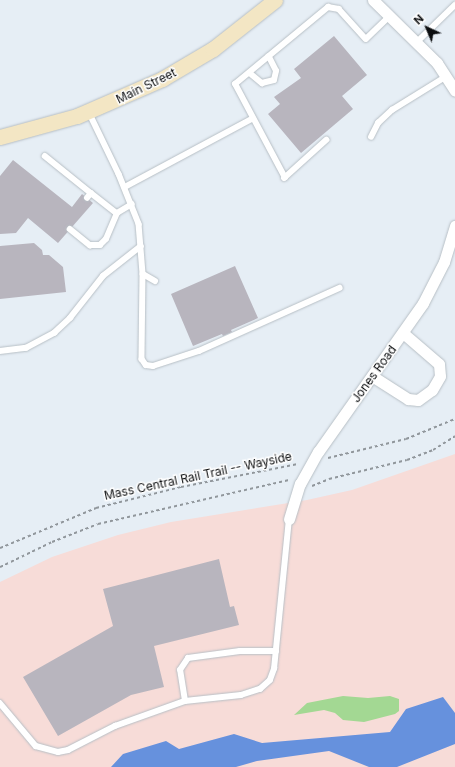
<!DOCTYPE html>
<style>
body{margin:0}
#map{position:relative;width:455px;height:767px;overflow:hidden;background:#e6eef5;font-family:Inter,sans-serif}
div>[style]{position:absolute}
.commercial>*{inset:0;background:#f7dcd8}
.green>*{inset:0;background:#a3d893}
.water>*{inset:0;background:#6691dd}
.building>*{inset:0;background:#b8b5be}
.path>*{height:2px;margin-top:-1px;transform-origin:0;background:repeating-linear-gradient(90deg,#91979c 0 3px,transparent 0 6px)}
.roads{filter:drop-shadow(0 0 1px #b7bfc5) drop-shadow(0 0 1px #b7bfc5)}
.service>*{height:5.5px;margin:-2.75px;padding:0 2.75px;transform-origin:2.75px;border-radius:2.75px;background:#fff}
.minor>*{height:11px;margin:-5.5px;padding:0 5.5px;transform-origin:5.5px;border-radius:5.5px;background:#fff}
.secondary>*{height:15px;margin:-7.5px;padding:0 7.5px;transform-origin:7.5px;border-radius:7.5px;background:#f3e6c4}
span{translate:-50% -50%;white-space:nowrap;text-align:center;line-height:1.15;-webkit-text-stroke:3px #fff;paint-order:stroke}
.street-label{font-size:12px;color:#0b0d0f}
.north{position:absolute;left:407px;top:8px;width:40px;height:40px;-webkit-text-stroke:3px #fff;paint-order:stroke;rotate:316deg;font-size:11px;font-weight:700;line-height:16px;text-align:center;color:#0b0d0f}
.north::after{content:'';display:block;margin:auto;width:14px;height:18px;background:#0b0d0f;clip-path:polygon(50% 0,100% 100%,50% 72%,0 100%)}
</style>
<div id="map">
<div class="commercial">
<i style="clip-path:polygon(455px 454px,455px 767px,0 767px,0 582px,52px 557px,118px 535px,171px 522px,307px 500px,352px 490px)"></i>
</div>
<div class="green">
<i style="clip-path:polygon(343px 696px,368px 698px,390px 696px,399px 699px,399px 711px,395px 714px,364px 722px,343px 720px,335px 713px,324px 710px,294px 715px,307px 703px)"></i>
</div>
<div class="water">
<i style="clip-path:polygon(443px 697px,455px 713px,455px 744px,397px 767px,369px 767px,329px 751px,257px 761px,236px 767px,111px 767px,123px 754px,166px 741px,179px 749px,234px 734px,262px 743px,390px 732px,406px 709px)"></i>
</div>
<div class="building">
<i style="clip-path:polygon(334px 36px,367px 75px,342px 96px,353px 109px,301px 153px,268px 114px,280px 104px,274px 97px,301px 78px,294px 69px)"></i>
<i style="clip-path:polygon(13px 160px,72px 207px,82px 194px,93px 203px,58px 243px,28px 218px,16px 233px,0 234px,0 176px)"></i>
<i style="clip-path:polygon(34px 243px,42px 250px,43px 255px,49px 255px,63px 267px,66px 292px,0 299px,0 246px)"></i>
<i style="clip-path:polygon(235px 266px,258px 318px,231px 330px,232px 332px,223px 336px,222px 334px,193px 346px,171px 294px)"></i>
<i style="clip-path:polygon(219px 559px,230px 607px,234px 606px,239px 625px,154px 646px,164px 687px,131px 695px,58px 736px,23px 677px,113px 626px,103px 589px)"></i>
</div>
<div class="path">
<i style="left:328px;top:458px;width:80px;rotate:-13.7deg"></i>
<i style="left:406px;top:439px;width:53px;rotate:-22.2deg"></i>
<i style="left:312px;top:486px;width:18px;rotate:-22deg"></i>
<i style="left:329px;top:479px;width:80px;rotate:-13.7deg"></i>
<i style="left:407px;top:460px;width:28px;rotate:-21deg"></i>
<i style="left:433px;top:450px;width:26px;rotate:-32deg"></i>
<i style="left:0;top:548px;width:104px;rotate:-22.6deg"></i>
<i style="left:96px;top:508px;width:88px;rotate:-13.9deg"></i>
<i style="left:181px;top:487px;width:119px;rotate:-11.1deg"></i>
<i style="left:0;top:567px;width:58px;rotate:-25.7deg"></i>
<i style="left:52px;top:542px;width:49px;rotate:-21.4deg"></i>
<i style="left:98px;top:524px;width:196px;rotate:-13deg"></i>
</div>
<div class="roads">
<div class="service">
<i style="left:417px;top:42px;width:53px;rotate:-44.2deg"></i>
<i style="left:250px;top:73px;width:16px;rotate:40deg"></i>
<i style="left:262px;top:83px;width:12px;rotate:-14deg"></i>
<i style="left:274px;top:80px;width:9px;rotate:-77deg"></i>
<i style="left:276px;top:71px;width:16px;rotate:-117deg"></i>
<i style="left:89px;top:112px;width:69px;rotate:64.2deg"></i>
<i style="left:119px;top:174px;width:54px;rotate:68.2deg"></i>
<i style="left:139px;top:224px;width:50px;rotate:85.4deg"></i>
<i style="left:143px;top:274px;width:85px;rotate:90.7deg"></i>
<i style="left:142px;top:359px;width:7px;rotate:56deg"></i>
<i style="left:146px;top:365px;width:7px;rotate:8deg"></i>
<i style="left:153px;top:366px;width:48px;rotate:-18.1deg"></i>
<i style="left:199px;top:351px;width:154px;rotate:-24.2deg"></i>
<i style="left:371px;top:137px;width:16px;rotate:-63deg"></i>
<i style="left:378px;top:123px;width:19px;rotate:-43deg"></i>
<i style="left:392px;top:110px;width:65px;rotate:-31.7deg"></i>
<i style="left:327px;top:140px;width:57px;rotate:137.9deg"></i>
<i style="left:285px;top:178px;width:106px;rotate:-118deg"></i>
<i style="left:235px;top:84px;width:121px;rotate:-39.6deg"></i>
<i style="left:328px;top:7px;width:11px;rotate:10deg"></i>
<i style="left:339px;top:9px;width:40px;rotate:48deg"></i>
<i style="left:366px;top:39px;width:33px;rotate:-44deg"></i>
<i style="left:45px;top:156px;width:59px;rotate:38.8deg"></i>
<i style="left:125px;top:187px;width:144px;rotate:-28.2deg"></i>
<i style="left:87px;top:198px;width:6px;rotate:-51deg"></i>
<i style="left:91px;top:193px;width:33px;rotate:38deg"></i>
<i style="left:117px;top:213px;width:17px;rotate:-31deg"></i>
<i style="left:70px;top:229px;width:26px;rotate:39deg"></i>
<i style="left:90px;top:245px;width:10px"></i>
<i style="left:100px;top:245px;width:8px;rotate:-45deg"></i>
<i style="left:106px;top:239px;width:28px;rotate:-67deg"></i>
<i style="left:143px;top:274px;width:14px;rotate:30deg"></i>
<i style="left:0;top:351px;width:26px;rotate:-7deg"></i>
<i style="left:26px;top:348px;width:32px;rotate:-28deg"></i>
<i style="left:54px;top:333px;width:22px;rotate:-43deg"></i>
<i style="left:70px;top:318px;width:53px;rotate:-51.8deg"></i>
<i style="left:103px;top:276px;width:48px;rotate:-38.3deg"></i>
<i style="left:185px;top:701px;width:31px;rotate:-99deg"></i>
<i style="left:180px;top:670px;width:14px;rotate:-56deg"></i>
<i style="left:188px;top:658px;width:52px;rotate:-7.7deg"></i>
<i style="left:240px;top:651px;width:36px"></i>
<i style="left:0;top:703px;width:56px;rotate:50.1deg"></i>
<i style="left:36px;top:746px;width:23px;rotate:15deg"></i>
<i style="left:58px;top:752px;width:10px;rotate:-11deg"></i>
<i style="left:68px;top:750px;width:53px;rotate:-27.1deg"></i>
<i style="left:115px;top:726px;width:74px;rotate:-19.7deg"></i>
<i style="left:185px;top:701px;width:56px;rotate:-6.1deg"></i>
<i style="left:241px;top:695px;width:20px;rotate:-18deg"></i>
<i style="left:260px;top:689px;width:13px;rotate:-42deg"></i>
<i style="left:270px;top:680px;width:12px;rotate:-70deg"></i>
<i style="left:274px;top:669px;width:151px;rotate:-84.3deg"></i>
</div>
<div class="minor">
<i style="left:373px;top:0;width:90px;rotate:44.5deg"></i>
<i style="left:437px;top:63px;width:33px;rotate:57deg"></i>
<i style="left:372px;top:376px;width:43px;rotate:32.6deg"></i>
<i style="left:408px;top:399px;width:10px;rotate:6deg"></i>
<i style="left:418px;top:400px;width:17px;rotate:-36deg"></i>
<i style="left:432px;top:390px;width:16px;rotate:-60deg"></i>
<i style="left:440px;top:376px;width:12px;rotate:-95deg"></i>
<i style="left:439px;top:364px;width:48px;rotate:-139.3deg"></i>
<i style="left:289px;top:519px;width:37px;rotate:-73deg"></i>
<i style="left:300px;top:484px;width:37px;rotate:-61deg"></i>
<i style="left:318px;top:452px;width:182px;rotate:-54.8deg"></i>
<i style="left:423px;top:303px;width:46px;rotate:-62.9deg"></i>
<i style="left:444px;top:262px;width:38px;rotate:-73deg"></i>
</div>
<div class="secondary">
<i style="left:0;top:137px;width:80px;rotate:-15.3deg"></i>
<i style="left:77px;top:116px;width:93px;rotate:-23.5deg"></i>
<i style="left:162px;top:79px;width:59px;rotate:-30.5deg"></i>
<i style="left:213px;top:49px;width:79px;rotate:-38.3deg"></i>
</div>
</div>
<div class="street-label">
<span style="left:146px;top:86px;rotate:-26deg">Main Street</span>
<span style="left:374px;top:374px;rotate:-54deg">Jones Road</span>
<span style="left:198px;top:476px;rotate:-12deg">Mass Central Rail Trail -- Wayside</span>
</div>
<div class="north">N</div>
</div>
